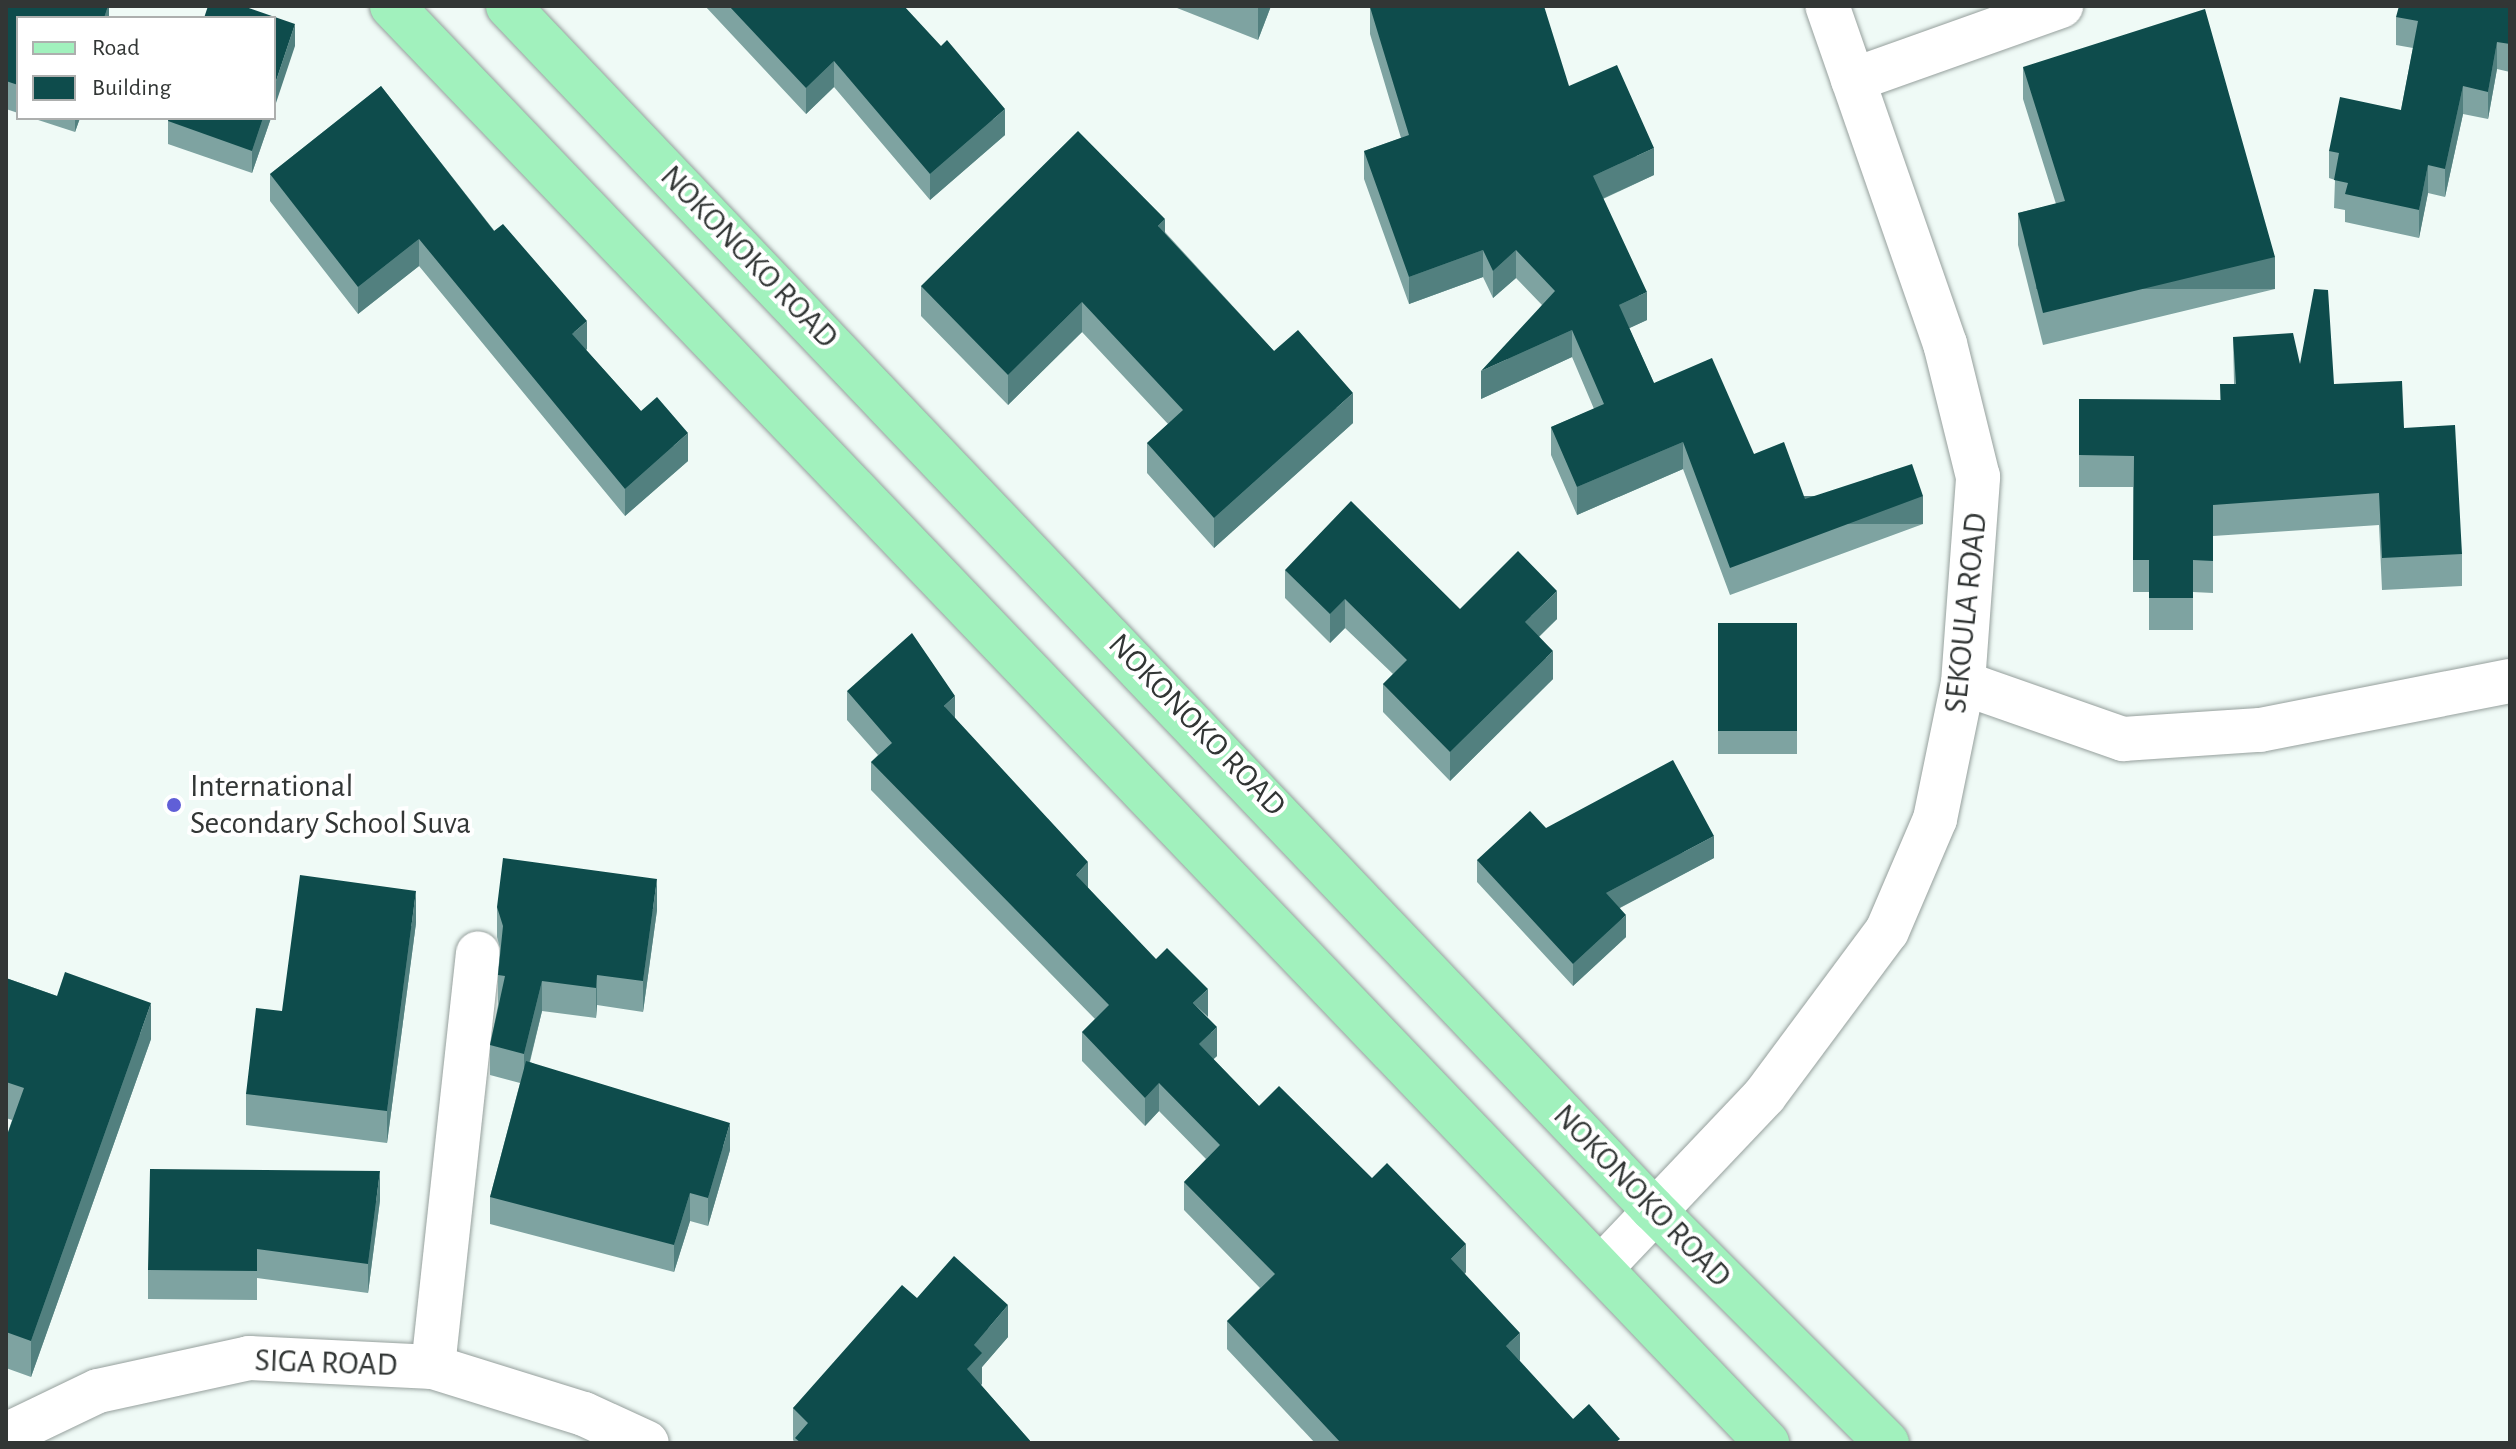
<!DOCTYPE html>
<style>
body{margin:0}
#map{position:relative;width:2516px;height:1449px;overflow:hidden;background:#effaf6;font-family:"Alegreya Sans",sans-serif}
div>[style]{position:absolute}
.roads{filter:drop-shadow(0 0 2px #96a09d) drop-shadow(0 0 2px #96a09d)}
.minor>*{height:44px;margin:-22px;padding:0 22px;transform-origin:22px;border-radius:22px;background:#fff}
.major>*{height:44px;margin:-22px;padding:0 22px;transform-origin:22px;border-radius:22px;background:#a1f1bd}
.wall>*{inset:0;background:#7ea3a1;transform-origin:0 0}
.shaded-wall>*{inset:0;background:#52807f;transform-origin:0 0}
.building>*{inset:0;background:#0e4c4c;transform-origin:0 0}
.dots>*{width:22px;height:22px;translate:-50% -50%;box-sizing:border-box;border:4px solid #fff;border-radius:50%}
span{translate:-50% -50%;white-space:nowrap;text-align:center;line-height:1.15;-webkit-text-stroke:8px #fff;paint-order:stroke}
.street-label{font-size:32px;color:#323635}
.poi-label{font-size:32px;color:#323635}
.left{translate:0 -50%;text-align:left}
.frame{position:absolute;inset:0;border:8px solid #323635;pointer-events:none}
.legend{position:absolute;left:16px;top:16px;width:260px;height:104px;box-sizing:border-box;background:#fff;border:2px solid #adafae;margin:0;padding:10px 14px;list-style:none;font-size:24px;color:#323635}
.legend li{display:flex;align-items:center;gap:16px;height:40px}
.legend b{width:40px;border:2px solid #adafae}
</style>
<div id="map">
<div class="roads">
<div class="minor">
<i style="left:1853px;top:80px;width:221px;rotate:-19.6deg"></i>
<i style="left:1963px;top:683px;width:170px;rotate:19.3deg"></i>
<i style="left:2123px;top:739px;width:137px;rotate:-3.8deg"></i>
<i style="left:2260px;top:730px;width:255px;rotate:-11.1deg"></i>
<i style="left:1601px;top:1268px;width:238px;rotate:-46.5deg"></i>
<i style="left:1765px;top:1095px;width:204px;rotate:-53.4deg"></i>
<i style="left:1887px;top:931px;width:122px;rotate:-66.8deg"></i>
<i style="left:1935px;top:819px;width:139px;rotate:-78.4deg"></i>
<i style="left:1963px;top:683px;width:207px;rotate:-85.8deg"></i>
<i style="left:1978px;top:477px;width:137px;rotate:-103.9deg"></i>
<i style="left:1945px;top:344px;width:358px;rotate:-109.2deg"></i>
<i style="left:433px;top:1367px;width:416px;rotate:-83.8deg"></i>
<i style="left:6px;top:1435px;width:102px;rotate:-25.6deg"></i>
<i style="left:98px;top:1391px;width:155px;rotate:-12.3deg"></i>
<i style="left:249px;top:1358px;width:184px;rotate:2.8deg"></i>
<i style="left:433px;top:1367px;width:158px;rotate:17.3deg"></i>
<i style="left:584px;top:1414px;width:69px;rotate:24.7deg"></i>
</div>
<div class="major">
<i style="left:392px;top:6px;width:1989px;rotate:46.26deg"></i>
<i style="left:508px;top:6px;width:1661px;rotate:46.42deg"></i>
<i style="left:1653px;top:1209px;width:331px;rotate:45deg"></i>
</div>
</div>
<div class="wall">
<i style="clip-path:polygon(6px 6px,109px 6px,109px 18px,18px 18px,18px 113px,6px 109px)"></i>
<i style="clip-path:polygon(705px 6px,904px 6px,1005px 135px,930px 200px,834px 87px,806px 114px)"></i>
<i style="clip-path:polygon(1172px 6px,1271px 6px,1258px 40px)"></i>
<i style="clip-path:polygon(2510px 6px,2510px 72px,2497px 69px,2488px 119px,2463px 114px,2445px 197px,2428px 193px,2419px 238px,2345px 222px,2345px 210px,2334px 208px,2335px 180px,2329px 178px,2329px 151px,2401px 110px,2413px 48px,2396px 45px,2396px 17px)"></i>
<i style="clip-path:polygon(1370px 7px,1569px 86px,1654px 175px,1603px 199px,1647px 320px,1629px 328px,1654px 383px,1754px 454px,1805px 499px,1923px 524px,1730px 595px,1683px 469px,1577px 515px,1551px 455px,1551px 427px,1594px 409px,1572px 357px,1481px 399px,1542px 305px,1516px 278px,1493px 298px,1483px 277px,1409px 304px,1364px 179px,1364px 151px,1401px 138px,1370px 34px)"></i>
<i style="clip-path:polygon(2023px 67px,2275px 289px,2043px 345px,2018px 245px,2018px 213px,2056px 204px,2023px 99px)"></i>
<i style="clip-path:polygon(381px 86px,587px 349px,586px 350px,641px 411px,688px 461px,625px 516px,419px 266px,358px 314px,270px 201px,270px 174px)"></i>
<i style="clip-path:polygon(32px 118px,80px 118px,75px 132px)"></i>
<i style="clip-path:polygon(169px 118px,271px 118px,252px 173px,168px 144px,168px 121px)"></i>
<i style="clip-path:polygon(1165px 232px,1274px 351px,1353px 423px,1214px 548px,1147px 473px,1147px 443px,1168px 424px,1082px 332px,1008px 405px,921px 316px,921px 286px)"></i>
<i style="clip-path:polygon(2233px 337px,2300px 364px,2404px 428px,2462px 554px,2462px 586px,2382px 590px,2379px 525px,2213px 536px,2213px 593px,2193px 592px,2193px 630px,2149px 630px,2149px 592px,2133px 592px,2133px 487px,2079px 487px,2079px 399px,2220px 400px,2220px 384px,2234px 384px)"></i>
<i style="clip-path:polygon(1285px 570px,1460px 609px,1557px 619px,1539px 637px,1553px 679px,1450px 781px,1383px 712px,1383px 684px,1393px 674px,1345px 628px,1330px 643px,1285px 598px)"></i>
<i style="left:1718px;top:623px;width:79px;height:131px"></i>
<i style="clip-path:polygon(847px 691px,955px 718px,1088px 888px,1207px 1018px,1217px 1056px,1213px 1059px,1259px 1106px,1466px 1272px,1465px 1274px,1520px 1361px,1573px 1419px,1620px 1443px,1315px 1443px,1227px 1349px,1227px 1321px,1260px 1288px,1184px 1210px,1184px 1182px,1206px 1159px,1159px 1111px,1145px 1126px,1082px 1061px,1082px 1032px,1095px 1019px,871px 790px,871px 762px,878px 755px,847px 720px)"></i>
<i style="clip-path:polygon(1546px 828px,1714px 858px,1620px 908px,1626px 937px,1573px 986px,1477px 882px,1477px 860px)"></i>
<i style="clip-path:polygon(497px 907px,657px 910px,643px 1012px,597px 1005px,596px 1018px,542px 1011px,530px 1062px,730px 1150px,708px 1226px,690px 1221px,674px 1272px,490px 1224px,490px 1197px,520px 1083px,490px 1075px,490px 1045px,498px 1005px,498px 975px,500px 948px,497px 937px)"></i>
<i style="clip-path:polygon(416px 923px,387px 1143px,246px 1125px,246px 1094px,282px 1011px)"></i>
<i style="clip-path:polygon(6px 978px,57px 996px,151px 1039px,31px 1377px,6px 1368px,6px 1138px,12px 1120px,6px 1118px)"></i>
<i style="clip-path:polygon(380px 1200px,368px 1293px,257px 1278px,257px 1300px,148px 1299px,148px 1270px)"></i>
<i style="clip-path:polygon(917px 1298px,1008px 1337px,982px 1367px,981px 1385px,1032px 1443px,795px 1443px,793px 1440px,793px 1408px)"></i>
</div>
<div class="shaded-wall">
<i style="clip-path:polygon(108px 6px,109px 6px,109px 18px,104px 18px)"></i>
<i style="clip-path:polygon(1258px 6px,1271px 6px,1258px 40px)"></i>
<i style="clip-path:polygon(295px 24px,295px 46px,274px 109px,274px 87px)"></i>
<i style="clip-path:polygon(2497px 42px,2497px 69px,2488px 119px,2488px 92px)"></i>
<i style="clip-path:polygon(834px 61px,834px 87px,806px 114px,806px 88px)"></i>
<i style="clip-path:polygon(2463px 86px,2463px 114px,2445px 197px,2445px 169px)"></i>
<i style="clip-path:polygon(1005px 109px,1005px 135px,930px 200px,930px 174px)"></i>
<i style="clip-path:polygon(75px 118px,80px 118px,75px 132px)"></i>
<i style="clip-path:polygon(263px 118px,271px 118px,252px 173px,252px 151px)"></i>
<i style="clip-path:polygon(1654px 148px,1654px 175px,1593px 203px,1593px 176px)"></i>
<i style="clip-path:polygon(2428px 165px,2428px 193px,2419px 238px,2419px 210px)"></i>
<i style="clip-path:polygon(1165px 219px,1165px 249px,1158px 226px)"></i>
<i style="clip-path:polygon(419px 239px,419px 266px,358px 314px,358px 287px)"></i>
<i style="clip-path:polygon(1483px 250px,1483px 277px,1409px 304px,1409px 277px)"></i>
<i style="clip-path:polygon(1516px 250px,1516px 278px,1493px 298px,1493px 271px)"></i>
<i style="left:2275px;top:257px;width:32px;height:239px;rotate:90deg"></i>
<i style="clip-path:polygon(1647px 292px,1647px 320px,1619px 333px,1619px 305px)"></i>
<i style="clip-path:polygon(1082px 302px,1082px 332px,1008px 405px,1008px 375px)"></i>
<i style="clip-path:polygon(587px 321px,587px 349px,572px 362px,572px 334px)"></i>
<i style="clip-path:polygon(1572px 330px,1572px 357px,1481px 399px,1481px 371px)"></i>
<i style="clip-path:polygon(1353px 393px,1353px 423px,1214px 548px,1214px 518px)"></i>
<i style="clip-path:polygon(688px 433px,688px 461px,625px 516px,625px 489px)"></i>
<i style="clip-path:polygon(1683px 442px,1683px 469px,1577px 515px,1577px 487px)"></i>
<i style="left:1923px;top:496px;width:28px;height:206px;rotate:90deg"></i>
<i style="clip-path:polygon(1557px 591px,1557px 619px,1525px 650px,1525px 622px)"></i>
<i style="clip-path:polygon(1345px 599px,1345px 628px,1330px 643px,1330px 614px)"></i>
<i style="clip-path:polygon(1553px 651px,1553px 679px,1450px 781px,1450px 752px)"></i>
<i style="clip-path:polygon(955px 696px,955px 725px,944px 706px)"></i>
<i style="clip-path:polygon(1714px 836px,1714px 858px,1606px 915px,1606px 893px)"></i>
<i style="clip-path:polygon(1088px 862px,1088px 891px,1076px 875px)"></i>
<i style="clip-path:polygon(657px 879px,657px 910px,643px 1012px,643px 981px)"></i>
<i style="clip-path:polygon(416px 891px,416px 923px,387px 1143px,387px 1111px)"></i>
<i style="clip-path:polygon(1626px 915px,1626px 937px,1573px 986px,1573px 964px)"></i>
<i style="clip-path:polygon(597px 975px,597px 1005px,596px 1018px,596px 988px)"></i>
<i style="clip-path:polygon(542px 981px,542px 1011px,524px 1084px,524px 1054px)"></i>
<i style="clip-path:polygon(1208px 989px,1208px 1017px,1193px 1003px)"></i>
<i style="clip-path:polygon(151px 1003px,151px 1039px,31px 1377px,31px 1341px)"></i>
<i style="clip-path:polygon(1217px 1027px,1217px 1056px,1199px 1073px,1199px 1044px)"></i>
<i style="clip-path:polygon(1159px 1083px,1159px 1111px,1145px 1126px,1145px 1098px)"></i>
<i style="clip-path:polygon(730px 1123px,730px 1150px,708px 1226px,708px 1198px)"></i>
<i style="clip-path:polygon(380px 1171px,380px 1200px,368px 1293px,368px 1264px)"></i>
<i style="clip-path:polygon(690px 1193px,690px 1221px,674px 1272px,674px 1245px)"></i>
<i style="clip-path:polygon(1466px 1244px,1466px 1272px,1451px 1287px,1451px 1259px)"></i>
<i style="clip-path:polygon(1008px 1305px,1008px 1337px,982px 1367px,982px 1384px,967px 1401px,967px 1369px,974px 1345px)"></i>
<i style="clip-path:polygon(1520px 1333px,1520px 1361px,1506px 1346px)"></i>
</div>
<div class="building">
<i style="clip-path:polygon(6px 6px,108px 6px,104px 18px,18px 18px,18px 85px,6px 81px)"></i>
<i style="clip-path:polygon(208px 6px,243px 6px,295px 24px,274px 87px,274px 18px,204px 18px)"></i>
<i style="clip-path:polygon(729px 6px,904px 6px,941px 46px,947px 40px,1005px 109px,930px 174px,834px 61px,806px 88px)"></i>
<i style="clip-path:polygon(1373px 6px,1544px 6px,1569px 86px,1617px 65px,1654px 148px,1593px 176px,1647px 292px,1619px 305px,1654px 383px,1712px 358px,1754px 454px,1784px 442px,1805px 499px,1912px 464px,1923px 496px,1730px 568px,1683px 442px,1577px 487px,1551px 427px,1604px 404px,1572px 330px,1481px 371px,1555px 291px,1516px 250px,1493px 271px,1483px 250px,1409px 277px,1364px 151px,1409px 135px,1370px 7px)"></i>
<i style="clip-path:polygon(2399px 6px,2510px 6px,2510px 44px,2497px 42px,2488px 92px,2463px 86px,2445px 169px,2428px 165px,2419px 210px,2345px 194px,2348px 183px,2334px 180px,2339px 153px,2329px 151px,2340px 97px,2401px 110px,2418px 21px,2396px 17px)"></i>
<i style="clip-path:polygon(2205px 9px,2275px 257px,2043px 313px,2018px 213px,2065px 201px,2023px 67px)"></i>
<i style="clip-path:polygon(381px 86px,494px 231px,503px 224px,587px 321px,572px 334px,641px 411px,657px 397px,688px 433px,625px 489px,419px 239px,358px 287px,270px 174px)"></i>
<i style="clip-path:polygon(169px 118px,263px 118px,252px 151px,168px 121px)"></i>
<i style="clip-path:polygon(1078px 131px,1165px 219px,1158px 226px,1274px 351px,1298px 330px,1353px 393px,1214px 518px,1147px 443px,1183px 410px,1082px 302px,1008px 375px,921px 286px)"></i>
<i style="clip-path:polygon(2314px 289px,2328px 290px,2334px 384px,2402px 381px,2404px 428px,2455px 425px,2462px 554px,2382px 558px,2379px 493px,2213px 505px,2213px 561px,2193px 560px,2193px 598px,2149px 598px,2149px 560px,2133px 560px,2134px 456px,2079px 455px,2079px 399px,2221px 400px,2220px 384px,2236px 384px,2233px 337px,2293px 333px,2300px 364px)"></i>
<i style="clip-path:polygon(1351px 501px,1460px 609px,1518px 551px,1557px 591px,1525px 622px,1553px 651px,1450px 752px,1383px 684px,1407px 660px,1345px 599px,1330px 614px,1285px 570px)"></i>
<i style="left:1718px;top:623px;width:79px;height:108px"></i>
<i style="clip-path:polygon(912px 633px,955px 696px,944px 706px,1088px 862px,1076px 875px,1156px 959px,1167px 948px,1208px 989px,1193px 1003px,1217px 1027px,1199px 1044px,1259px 1106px,1279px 1086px,1372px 1178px,1387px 1163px,1466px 1244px,1451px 1259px,1520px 1333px,1506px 1346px,1573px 1419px,1589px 1404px,1620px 1439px,1615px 1443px,1341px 1443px,1227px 1321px,1275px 1274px,1184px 1182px,1220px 1145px,1159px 1083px,1145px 1098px,1082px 1032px,1109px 1005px,871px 762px,892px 743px,847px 691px)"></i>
<i style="clip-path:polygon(1673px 760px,1714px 836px,1606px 893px,1626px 915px,1573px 964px,1477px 860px,1530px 811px,1546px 828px)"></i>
<i style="clip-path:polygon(503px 858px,657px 879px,643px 981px,597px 975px,596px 988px,542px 981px,524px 1054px,490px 1045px,505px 976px,498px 975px,503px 926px,497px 907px)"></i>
<i style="clip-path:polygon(300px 875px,416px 891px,387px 1111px,246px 1094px,256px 1008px,282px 1011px)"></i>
<i style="clip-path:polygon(65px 972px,151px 1003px,31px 1341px,6px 1332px,6px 1138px,24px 1088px,6px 1082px,6px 978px,57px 996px)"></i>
<i style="clip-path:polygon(526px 1061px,730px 1123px,708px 1198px,690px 1193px,674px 1245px,490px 1197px)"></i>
<i style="clip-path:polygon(150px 1169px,380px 1171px,368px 1264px,257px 1249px,257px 1271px,148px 1270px)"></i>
<i style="clip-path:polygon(954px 1256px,1008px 1305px,974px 1345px,982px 1353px,967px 1369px,1032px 1443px,801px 1443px,795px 1438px,808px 1423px,793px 1408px,902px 1285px,917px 1298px)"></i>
</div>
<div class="dots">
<i style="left:174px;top:805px;background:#605fd7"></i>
</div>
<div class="street-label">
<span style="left:749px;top:257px;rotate:46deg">NOKONOKO ROAD</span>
<span style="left:1966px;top:613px;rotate:-84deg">SEKOULA ROAD</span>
<span style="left:1197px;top:725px;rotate:46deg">NOKONOKO ROAD</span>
<span style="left:1642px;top:1196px;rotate:46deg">NOKONOKO ROAD</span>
<span style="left:326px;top:1363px;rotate:2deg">SIGA ROAD</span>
</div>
<div class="poi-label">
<span class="left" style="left:190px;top:805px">International<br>Secondary School Suva</span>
</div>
<div class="frame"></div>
<ul class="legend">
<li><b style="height:10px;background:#a1f1bd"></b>Road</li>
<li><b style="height:22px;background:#0e4c4c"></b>Building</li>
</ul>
</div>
